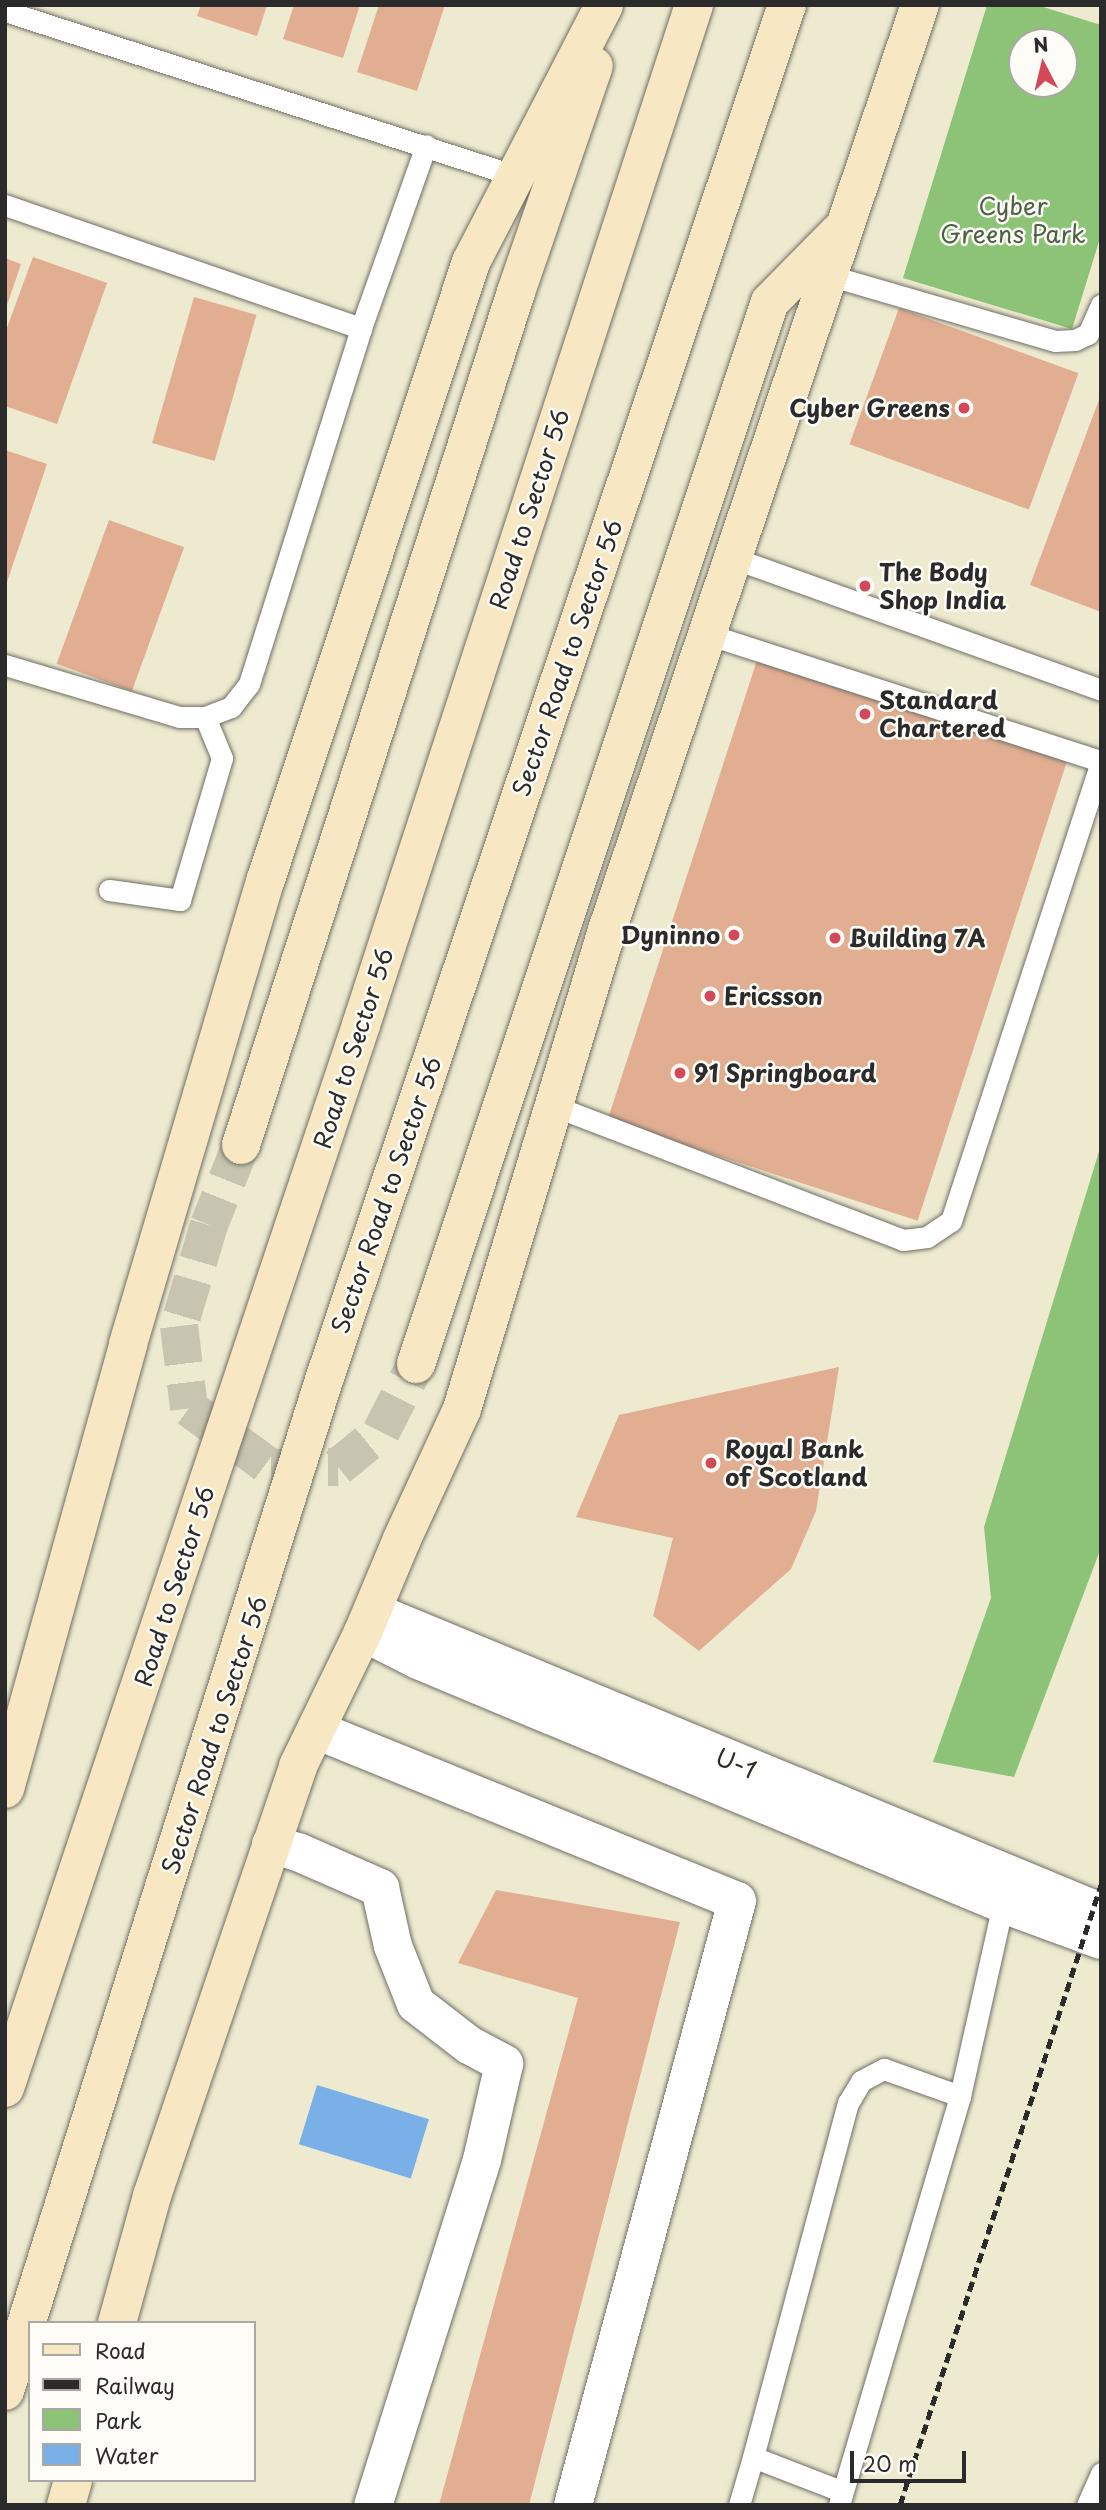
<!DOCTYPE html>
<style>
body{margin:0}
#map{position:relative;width:1106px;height:2510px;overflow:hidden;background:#eeead0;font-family:"Playpen Sans",sans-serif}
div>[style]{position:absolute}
.green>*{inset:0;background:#8dc376}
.water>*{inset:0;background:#79b0e8;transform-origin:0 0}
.building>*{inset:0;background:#e1ae92;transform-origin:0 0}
.secondary-tunnel>*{height:38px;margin-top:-19px;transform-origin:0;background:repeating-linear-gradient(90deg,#c7c4af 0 38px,transparent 0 57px)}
.roads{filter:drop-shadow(0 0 2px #6f6e65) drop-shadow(0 0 2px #6f6e65)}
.lane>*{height:21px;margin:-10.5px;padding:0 10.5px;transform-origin:10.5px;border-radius:10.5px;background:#fff}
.street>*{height:38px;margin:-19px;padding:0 19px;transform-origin:19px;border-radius:19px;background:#fff}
.secondary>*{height:38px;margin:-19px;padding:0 19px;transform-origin:19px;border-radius:19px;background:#f7e8c3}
.rail>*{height:5px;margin-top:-2.5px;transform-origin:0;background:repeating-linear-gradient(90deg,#2b2b2b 0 10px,transparent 0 15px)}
.dots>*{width:19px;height:19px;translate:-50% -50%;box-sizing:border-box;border:4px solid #fdfcf7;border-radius:50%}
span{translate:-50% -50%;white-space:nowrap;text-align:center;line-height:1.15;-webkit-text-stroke:5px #fdfcf7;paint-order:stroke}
.park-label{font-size:24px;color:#4d6045}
.poi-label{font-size:24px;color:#2b2b2b;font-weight:700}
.right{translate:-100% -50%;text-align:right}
.left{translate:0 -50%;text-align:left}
.street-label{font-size:24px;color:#2b2b2b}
.frame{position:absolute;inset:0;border:7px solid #2b2b2b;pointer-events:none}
.legend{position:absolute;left:28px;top:2321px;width:228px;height:161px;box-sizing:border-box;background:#fdfcf7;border:2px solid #a9a8a5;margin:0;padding:9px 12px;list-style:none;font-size:21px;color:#2b2b2b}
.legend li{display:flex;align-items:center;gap:14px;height:35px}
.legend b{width:35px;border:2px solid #a9a8a5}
.north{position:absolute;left:1008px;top:28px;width:70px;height:70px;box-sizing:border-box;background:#fdfcf7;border:2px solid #a9a8a5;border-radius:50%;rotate:353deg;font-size:19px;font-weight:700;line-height:28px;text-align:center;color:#2b2b2b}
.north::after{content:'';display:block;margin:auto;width:24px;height:32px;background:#d1495b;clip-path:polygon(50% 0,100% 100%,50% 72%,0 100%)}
.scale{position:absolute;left:850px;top:2451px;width:116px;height:32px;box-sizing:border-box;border:4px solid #2b2b2b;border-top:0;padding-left:9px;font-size:21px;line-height:24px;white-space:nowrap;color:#2b2b2b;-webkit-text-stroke:5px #fdfcf7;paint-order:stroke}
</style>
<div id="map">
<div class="green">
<i style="clip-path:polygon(evenodd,987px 5px,1037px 5px,1101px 25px,1101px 235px,1072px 329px,903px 278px,987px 5px,1022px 42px,1064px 42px,1064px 84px,1022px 84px,1022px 42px)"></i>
<i style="clip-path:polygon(1101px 1145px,1101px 1548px,1014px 1777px,933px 1762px,991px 1598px,984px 1527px)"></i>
</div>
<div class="water">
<i style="left:317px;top:2085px;width:117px;height:62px;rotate:17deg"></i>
</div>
<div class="building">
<i style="clip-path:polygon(201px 5px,267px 5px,257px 36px,197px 16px)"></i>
<i style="clip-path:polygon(294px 5px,360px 5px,343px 58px,283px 39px)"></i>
<i style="clip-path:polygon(379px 5px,445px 5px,417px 91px,357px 72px)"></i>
<i style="clip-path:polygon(33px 257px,107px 283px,57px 424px,5px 406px,5px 333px)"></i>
<i style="clip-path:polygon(5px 258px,21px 264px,6px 308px,5px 308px)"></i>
<i style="left:194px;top:297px;width:65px;height:152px;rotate:16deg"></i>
<i style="left:899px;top:308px;width:191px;height:145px;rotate:20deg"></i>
<i style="clip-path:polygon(1100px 397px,1101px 397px,1101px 612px,1030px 585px)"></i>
<i style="clip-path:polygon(5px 450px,47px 464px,6px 585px,5px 585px)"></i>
<i style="left:109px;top:520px;width:80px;height:153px;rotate:20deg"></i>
<i style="left:759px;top:654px;width:326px;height:490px;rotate:18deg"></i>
<i style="clip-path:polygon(839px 1367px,816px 1511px,791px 1569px,699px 1651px,653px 1616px,673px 1538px,576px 1517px,619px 1415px)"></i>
<i style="clip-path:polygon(496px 1890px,680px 1922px,529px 2505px,439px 2505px,578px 1998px,458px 1963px)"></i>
</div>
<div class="secondary-tunnel">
<i style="left:241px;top:1145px;width:86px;rotate:111.8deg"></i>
<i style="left:209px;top:1225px;width:105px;rotate:106.5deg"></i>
<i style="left:179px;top:1326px;width:83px;rotate:83deg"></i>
<i style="left:189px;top:1408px;width:102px;rotate:36.2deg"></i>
<i style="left:271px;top:1468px;width:67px;rotate:-0.9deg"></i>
<i style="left:338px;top:1467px;width:55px;rotate:-39.1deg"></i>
<i style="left:381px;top:1432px;width:76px;rotate:-62.8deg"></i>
</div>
<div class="roads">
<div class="lane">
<i style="left:5px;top:11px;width:537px;rotate:17.9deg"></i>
<i style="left:5px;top:205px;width:377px;rotate:19.1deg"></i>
<i style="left:361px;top:328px;width:194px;rotate:-70.4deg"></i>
<i style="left:828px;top:275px;width:236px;rotate:16.2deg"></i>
<i style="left:1055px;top:341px;width:20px;rotate:-3deg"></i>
<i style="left:1075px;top:340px;width:14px;rotate:-25deg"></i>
<i style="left:1088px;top:334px;width:32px;rotate:-66deg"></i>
<i style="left:733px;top:558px;width:391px;rotate:19.7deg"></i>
<i style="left:707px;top:634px;width:414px;rotate:17.9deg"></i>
<i style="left:5px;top:665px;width:182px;rotate:16.6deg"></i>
<i style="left:179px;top:717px;width:26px"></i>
<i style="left:205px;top:717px;width:28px;rotate:-21deg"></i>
<i style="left:231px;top:707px;width:29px;rotate:-52deg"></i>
<i style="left:249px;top:684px;width:373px;rotate:-72.5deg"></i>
<i style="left:109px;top:890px;width:72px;rotate:8deg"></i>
<i style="left:180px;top:900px;width:148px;rotate:-73.5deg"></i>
<i style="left:222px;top:758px;width:44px;rotate:-112.5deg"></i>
<i style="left:554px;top:1106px;width:374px;rotate:21deg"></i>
<i style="left:903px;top:1240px;width:24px;rotate:-7deg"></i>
<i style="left:927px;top:1237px;width:29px;rotate:-34deg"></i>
<i style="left:951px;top:1221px;width:482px;rotate:-71.9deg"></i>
<i style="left:841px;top:2491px;width:94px;rotate:-158.9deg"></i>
<i style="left:753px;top:2457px;width:367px;rotate:-75deg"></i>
<i style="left:848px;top:2103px;width:26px;rotate:-59deg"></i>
<i style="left:861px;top:2081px;width:26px;rotate:-28deg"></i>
<i style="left:884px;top:2069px;width:81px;rotate:19.6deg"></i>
<i style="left:739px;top:2505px;width:50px;rotate:-73.7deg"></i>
<i style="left:839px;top:2505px;width:427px;rotate:-73.5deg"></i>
<i style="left:960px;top:2096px;width:197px;rotate:-77.4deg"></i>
<i style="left:1087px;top:2505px;width:35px;rotate:-66deg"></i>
</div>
<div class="street">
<i style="left:381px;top:1615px;width:765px;rotate:22.44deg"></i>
<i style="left:363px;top:1632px;width:62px;rotate:27deg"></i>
<i style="left:418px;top:1660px;width:634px;rotate:22.64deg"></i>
<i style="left:1003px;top:1904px;width:104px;rotate:20.2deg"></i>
<i style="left:316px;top:1730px;width:454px;rotate:22.1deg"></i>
<i style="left:737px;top:1901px;width:626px;rotate:105.19deg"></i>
<i style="left:271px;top:1844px;width:28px;rotate:17deg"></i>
<i style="left:298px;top:1852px;width:90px;rotate:23.7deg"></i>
<i style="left:380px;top:1888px;width:59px;rotate:77.4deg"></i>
<i style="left:393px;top:1946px;width:62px;rotate:68.4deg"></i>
<i style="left:416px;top:2004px;width:67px;rotate:37.7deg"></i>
<i style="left:469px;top:2045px;width:40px;rotate:28deg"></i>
<i style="left:504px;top:2064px;width:98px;rotate:102.9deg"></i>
<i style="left:482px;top:2160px;width:362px;rotate:107.5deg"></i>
</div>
<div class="secondary">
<i style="left:241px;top:1145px;width:896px;rotate:-72.13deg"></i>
<i style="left:516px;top:292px;width:239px;rotate:-71deg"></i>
<i style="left:416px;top:1364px;width:1119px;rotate:-71.57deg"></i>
<i style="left:770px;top:302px;width:98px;rotate:-45.4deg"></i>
<i style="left:5px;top:1789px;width:462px;rotate:-74.5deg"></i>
<i style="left:128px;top:1344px;width:485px;rotate:-73.5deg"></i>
<i style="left:266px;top:879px;width:650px;rotate:-71.62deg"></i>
<i style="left:471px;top:262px;width:289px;rotate:-62.6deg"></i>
<i style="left:5px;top:2088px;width:1121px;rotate:-71.48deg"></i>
<i style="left:361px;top:1025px;width:1073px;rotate:-71.92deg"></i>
<i style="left:117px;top:2323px;width:132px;rotate:-74.6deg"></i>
<i style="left:152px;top:2196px;width:454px;rotate:-71.2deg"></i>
<i style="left:298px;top:1766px;width:149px;rotate:-64.1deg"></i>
<i style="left:363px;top:1632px;width:101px;rotate:-67.2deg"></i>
<i style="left:402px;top:1539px;width:143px;rotate:-65.2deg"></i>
<i style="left:462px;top:1409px;width:500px;rotate:-73.16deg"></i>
<i style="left:607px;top:930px;width:977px;rotate:-71.31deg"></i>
<i style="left:5px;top:2391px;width:1063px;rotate:-72.49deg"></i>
<i style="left:325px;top:1377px;width:1448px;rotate:-71.39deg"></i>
<i style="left:66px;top:2505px;width:26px;rotate:-74deg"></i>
</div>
</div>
<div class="rail">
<i style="left:900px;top:2505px;width:652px;rotate:-72.04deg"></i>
</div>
<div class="dots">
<i style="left:964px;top:408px;background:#d1495b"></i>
<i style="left:865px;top:586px;background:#d1495b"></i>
<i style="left:865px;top:714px;background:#d1495b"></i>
<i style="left:734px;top:935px;background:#d1495b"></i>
<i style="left:835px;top:938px;background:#d1495b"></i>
<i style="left:710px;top:996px;background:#d1495b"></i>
<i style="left:680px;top:1073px;background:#d1495b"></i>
<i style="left:711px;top:1463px;background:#d1495b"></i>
</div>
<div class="park-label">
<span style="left:1013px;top:220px">Cyber<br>Greens Park</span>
</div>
<div class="poi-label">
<span class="right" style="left:950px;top:408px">Cyber Greens</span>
<span class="left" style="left:879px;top:586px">The Body<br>Shop India</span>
<span class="left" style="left:879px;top:714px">Standard<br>Chartered</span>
<span class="right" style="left:720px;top:935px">Dyninno</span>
<span class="left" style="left:849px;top:938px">Building 7A</span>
<span class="left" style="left:724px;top:996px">Ericsson</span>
<span class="left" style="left:694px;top:1073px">91 Springboard</span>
<span class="left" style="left:725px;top:1463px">Royal Bank<br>of Scotland</span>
</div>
<div class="street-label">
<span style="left:529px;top:509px;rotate:-72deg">Road to Sector 56</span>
<span style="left:567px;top:658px;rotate:-71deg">Sector Road to Sector 56</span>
<span style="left:353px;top:1048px;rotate:-72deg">Road to Sector 56</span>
<span style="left:386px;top:1195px;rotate:-71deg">Sector Road to Sector 56</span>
<span style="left:174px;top:1586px;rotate:-72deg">Road to Sector 56</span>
<span style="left:214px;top:1735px;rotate:-72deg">Sector Road to Sector 56</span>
<span style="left:736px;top:1763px;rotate:23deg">U-1</span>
</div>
<div class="frame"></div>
<ul class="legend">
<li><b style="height:9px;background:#f7e8c3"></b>Road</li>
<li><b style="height:9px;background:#2b2b2b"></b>Railway</li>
<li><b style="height:19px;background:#8dc376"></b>Park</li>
<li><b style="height:19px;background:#79b0e8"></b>Water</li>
</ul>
<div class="north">N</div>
<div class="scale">20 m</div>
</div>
